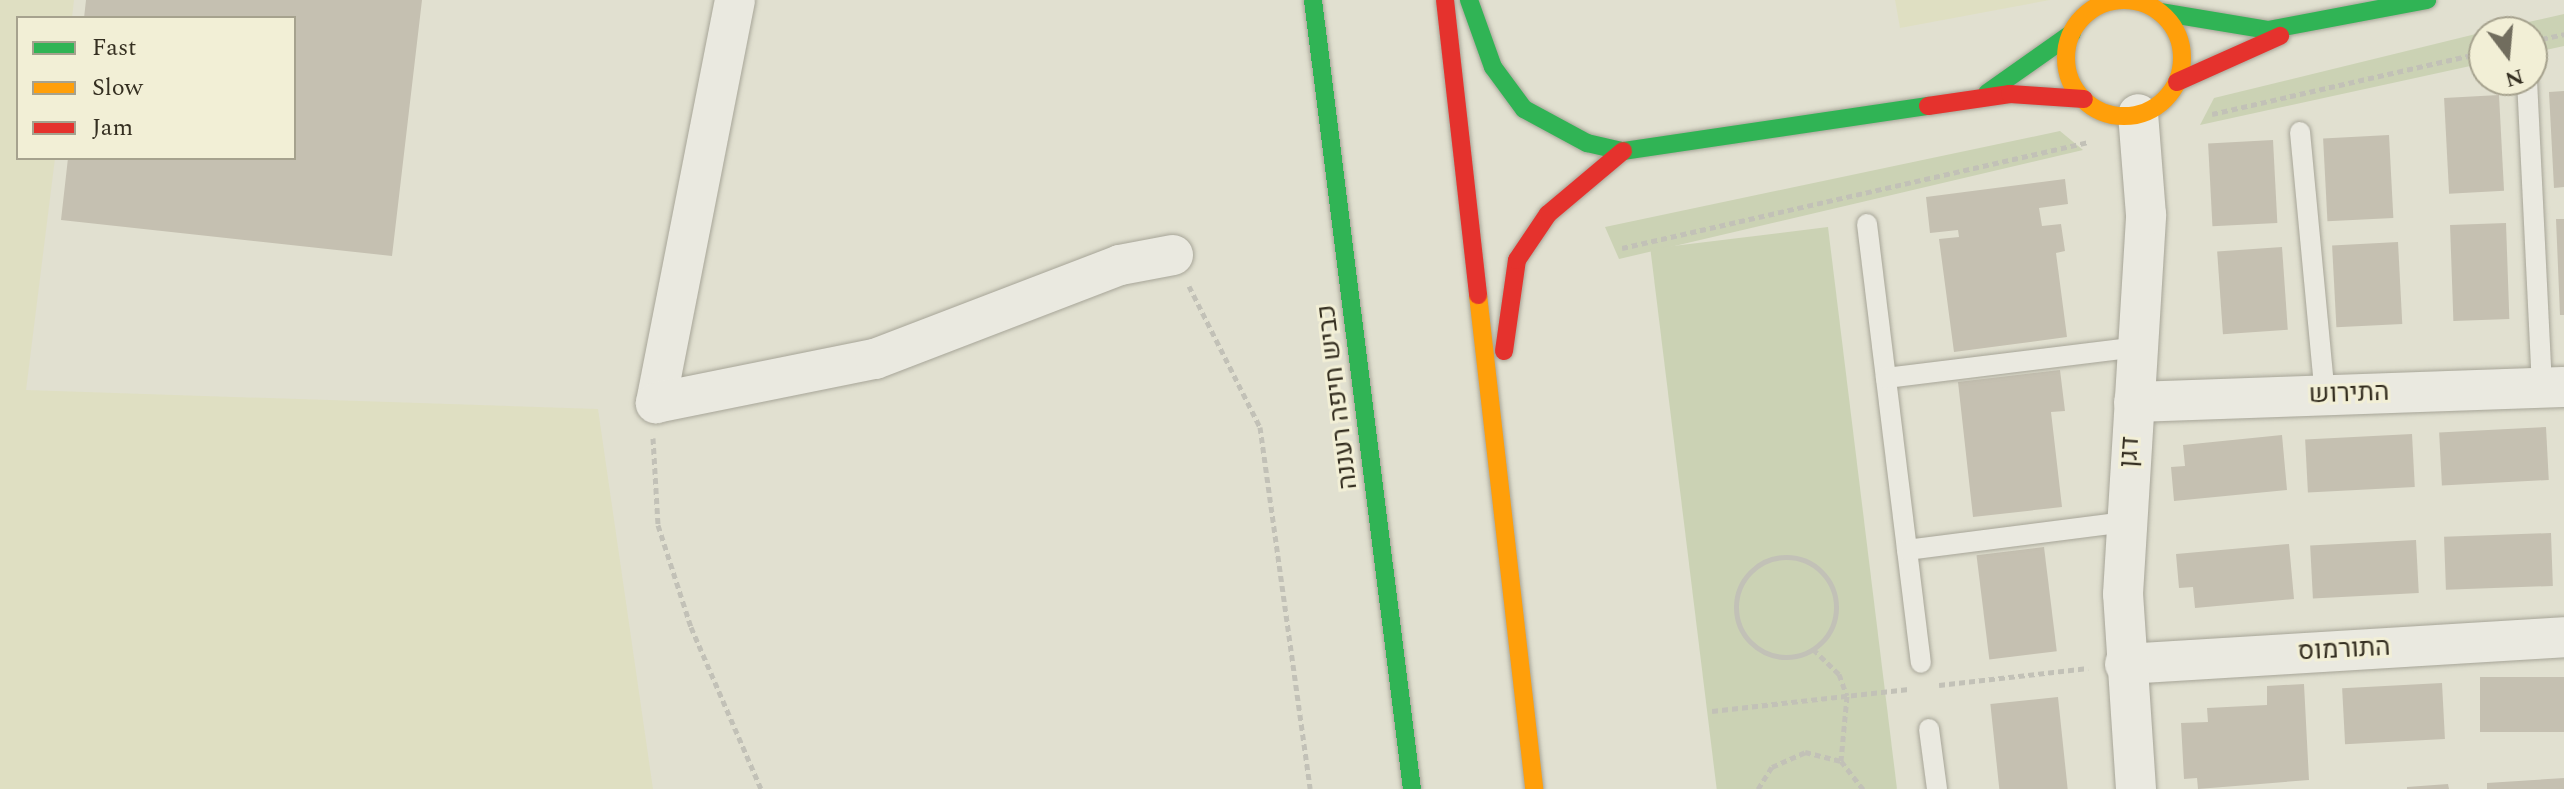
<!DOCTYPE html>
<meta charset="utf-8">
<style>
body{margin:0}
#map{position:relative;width:2564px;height:789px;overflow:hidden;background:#e1e0d0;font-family:Spectral,Heebo,serif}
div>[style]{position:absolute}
.farmland>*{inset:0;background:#dfdfc2}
.green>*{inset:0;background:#cbd2b4;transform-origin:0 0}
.building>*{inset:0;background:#c5c0b1;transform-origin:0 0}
.path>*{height:5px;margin-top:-2.5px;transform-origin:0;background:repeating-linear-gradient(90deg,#c2c1b7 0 6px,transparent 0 10px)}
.path>.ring{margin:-2.5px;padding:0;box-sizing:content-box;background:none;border:5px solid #c2c1b7;border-radius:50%}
.roads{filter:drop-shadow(0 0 2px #a7a598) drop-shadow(0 0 2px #a7a598)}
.lane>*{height:20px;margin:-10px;padding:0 10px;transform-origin:10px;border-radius:10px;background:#eae9e0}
.street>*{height:40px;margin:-20px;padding:0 20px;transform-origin:20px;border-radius:20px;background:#eae9e0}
.fast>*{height:18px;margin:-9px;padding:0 9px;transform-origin:9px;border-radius:9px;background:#30b455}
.slow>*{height:18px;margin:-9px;padding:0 9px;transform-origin:9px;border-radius:9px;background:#ff9f0a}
.slow>.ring{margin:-9px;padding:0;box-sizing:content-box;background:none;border:18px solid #ff9f0a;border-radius:50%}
.jam>*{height:18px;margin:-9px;padding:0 9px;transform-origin:9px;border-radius:9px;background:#e5322d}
span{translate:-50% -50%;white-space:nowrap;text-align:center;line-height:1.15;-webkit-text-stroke:6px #f2efd6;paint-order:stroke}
.street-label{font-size:26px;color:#352f21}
.legend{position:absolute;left:16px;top:16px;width:280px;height:144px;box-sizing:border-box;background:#f2efd6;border:2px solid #a6a28e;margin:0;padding:10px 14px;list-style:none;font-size:24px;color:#352f21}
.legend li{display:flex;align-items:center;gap:16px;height:40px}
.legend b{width:40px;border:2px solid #a6a28e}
.north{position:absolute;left:2468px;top:16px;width:80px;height:80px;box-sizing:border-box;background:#f2efd6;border:2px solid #a6a28e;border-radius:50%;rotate:164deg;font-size:22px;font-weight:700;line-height:32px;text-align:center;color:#352f21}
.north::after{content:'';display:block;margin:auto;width:28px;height:36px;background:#716d5e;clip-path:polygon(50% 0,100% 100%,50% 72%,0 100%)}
</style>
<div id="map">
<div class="farmland">
<i style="clip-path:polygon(0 0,74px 0,72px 18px,18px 18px,18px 158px,55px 158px,26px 390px,598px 409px,653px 789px,0 789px)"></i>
<i style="clip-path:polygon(1895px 0,2050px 0,1900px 28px)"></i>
</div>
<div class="green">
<i style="clip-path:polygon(2564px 14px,2564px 46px,2532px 53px,2532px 32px,2484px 32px)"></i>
<i style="clip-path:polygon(2484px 32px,2484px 63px,2200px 125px,2214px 98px)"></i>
<i style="clip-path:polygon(2060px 131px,2083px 150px,1619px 259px,1605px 227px)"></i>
<i style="left:1828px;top:227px;width:566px;height:179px;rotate:83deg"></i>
</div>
<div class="building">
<i style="clip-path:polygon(86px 0,422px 0,392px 256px,61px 220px,68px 158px,294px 158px,294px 18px,84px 18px)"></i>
<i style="clip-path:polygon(2564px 91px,2564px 187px,2554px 188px,2549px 92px)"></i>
<i style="left:2499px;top:95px;width:96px;height:55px;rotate:87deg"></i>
<i style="left:2389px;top:135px;width:83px;height:66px;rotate:87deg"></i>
<i style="left:2273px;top:140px;width:83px;height:65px;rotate:87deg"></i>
<i style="clip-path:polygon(2065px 179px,2068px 204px,2039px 208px,2042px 226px,2061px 224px,2065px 251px,2056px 253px,2067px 337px,1954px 352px,1939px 239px,1959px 237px,1958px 230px,1930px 233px,1926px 197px)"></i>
<i style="clip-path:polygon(2556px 219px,2564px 219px,2564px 315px,2560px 315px)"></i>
<i style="left:2506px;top:223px;width:96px;height:56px;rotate:88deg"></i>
<i style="left:2398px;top:242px;width:82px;height:66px;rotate:87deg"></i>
<i style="left:2282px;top:247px;width:83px;height:65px;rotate:86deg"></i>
<i style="clip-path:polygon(2060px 370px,2065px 411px,2051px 412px,2062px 507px,1973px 517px,1958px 382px)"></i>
<i style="left:2546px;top:427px;width:53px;height:107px;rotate:87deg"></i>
<i style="left:2412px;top:434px;width:53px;height:107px;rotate:87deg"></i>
<i style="clip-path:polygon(2282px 435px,2287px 490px,2174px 501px,2171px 467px,2185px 466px,2183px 445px)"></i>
<i style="left:2551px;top:533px;width:53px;height:107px;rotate:88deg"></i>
<i style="left:2416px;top:540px;width:53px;height:106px;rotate:87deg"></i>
<i style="clip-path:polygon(2289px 544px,2294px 599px,2195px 608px,2193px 587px,2179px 588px,2176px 554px)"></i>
<i style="left:2044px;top:547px;width:105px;height:68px;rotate:83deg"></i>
<i style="left:2564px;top:677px;width:55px;height:84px;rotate:90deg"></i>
<i style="left:2442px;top:683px;width:56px;height:100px;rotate:87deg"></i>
<i style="clip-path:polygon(2304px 684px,2309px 780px,2198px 789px,2197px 778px,2184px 779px,2181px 723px,2208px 722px,2207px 708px,2267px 705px,2267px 686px)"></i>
<i style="left:2058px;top:697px;width:93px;height:68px;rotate:84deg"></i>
<i style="clip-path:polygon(2564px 778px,2564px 789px,2487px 789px,2487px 783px)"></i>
<i style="clip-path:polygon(2448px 784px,2449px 789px,2407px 789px,2407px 787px)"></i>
</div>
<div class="path">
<i style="left:2532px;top:41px;width:33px;rotate:-12deg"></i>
<i style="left:2212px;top:114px;width:279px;rotate:-12.8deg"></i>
<i style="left:1622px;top:248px;width:479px;rotate:-12.8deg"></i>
<i style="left:1189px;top:286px;width:158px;rotate:63.3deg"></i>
<i style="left:1260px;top:427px;width:365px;rotate:82.1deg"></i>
<i style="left:653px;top:438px;width:87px;rotate:86.7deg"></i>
<i style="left:658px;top:525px;width:107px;rotate:72.1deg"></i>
<i style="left:691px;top:627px;width:176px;rotate:66.6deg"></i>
<i class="ring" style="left:1736px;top:557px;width:95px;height:95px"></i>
<i style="left:1813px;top:649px;width:36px;rotate:44deg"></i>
<i style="left:1839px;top:674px;width:23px;rotate:70deg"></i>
<i style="left:1847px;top:696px;width:65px;rotate:95.3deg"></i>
<i style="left:1939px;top:685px;width:150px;rotate:-6.5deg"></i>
<i style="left:1712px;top:711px;width:198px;rotate:-6.4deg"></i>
<i style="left:1758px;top:789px;width:26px;rotate:-58deg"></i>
<i style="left:1772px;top:767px;width:36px;rotate:-24deg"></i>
<i style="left:1805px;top:752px;width:37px;rotate:14deg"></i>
<i style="left:1841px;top:761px;width:36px;rotate:52deg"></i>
</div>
<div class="roads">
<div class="lane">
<i style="left:2527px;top:80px;width:308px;rotate:87.2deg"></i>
<i style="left:2300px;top:132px;width:264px;rotate:84.6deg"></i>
<i style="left:1867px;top:224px;width:442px;rotate:83deg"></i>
<i style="left:1886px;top:378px;width:253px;rotate:-7deg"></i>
<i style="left:1907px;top:550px;width:220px;rotate:-7.3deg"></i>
<i style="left:1929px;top:729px;width:61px;rotate:82.4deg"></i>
</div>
<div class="street">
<i style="left:735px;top:0;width:411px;rotate:101.1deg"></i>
<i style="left:656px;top:403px;width:223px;rotate:-11.4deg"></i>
<i style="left:875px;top:359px;width:262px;rotate:-21deg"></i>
<i style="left:1120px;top:265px;width:54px;rotate:-10.7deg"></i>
<i style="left:2134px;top:402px;width:430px;rotate:-2deg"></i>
<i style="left:2125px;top:664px;width:440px;rotate:-3.5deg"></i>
<i style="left:2136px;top:789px;width:195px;rotate:-93.8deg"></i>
<i style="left:2123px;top:594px;width:380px;rotate:-86.5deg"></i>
<i style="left:2146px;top:215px;width:101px;rotate:-94.5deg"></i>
</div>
<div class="fast">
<i style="left:1313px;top:0;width:795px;rotate:82.85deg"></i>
<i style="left:1469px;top:0;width:71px;rotate:70.3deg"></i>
<i style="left:1493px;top:67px;width:52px;rotate:53.6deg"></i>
<i style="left:1524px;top:109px;width:72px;rotate:28.4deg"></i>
<i style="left:1587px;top:143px;width:37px;rotate:13deg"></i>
<i style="left:1623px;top:151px;width:308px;rotate:-8.4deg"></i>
<i style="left:2160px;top:12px;width:109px;rotate:9.5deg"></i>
<i style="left:2268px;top:30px;width:162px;rotate:-10.7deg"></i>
<i style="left:1987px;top:93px;width:104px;rotate:-35.2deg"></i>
</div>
<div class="slow">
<i class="ring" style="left:2066px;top:0;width:98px;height:98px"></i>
<i style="left:1478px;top:295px;width:497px;rotate:83.5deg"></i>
</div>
<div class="jam">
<i style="left:1445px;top:0;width:297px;rotate:83.6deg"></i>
<i style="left:2177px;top:82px;width:113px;rotate:-24.1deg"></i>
<i style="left:1928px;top:106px;width:83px;rotate:-8.3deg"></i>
<i style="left:2010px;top:94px;width:74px;rotate:3.9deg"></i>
<i style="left:1504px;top:351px;width:92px;rotate:-81.9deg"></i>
<i style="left:1517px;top:260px;width:55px;rotate:-56deg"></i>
<i style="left:1548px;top:214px;width:98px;rotate:-40deg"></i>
</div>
</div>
<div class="street-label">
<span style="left:2349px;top:394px;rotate:-2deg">התירוש</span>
<span style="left:1338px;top:397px;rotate:-97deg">כביש חיפה רעננה</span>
<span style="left:2130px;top:452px;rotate:-86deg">דגן</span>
<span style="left:2344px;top:650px;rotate:-3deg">התורמוס</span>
</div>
<ul class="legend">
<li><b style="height:10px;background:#30b455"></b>Fast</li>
<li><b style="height:10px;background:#ff9f0a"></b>Slow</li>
<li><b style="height:10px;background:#e5322d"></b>Jam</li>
</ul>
<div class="north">N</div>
</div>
